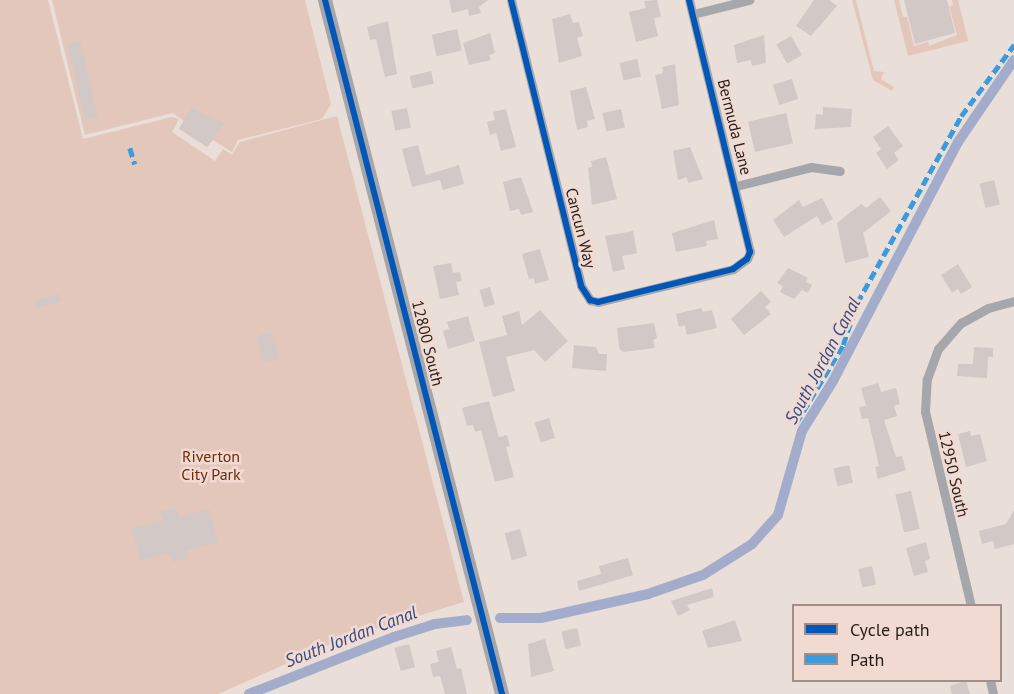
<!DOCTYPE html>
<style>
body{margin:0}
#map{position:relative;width:1014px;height:694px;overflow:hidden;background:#eaded8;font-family:"PT Sans",sans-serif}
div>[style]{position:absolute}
.green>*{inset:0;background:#e3c7ba}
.canal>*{height:10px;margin:-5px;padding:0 5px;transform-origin:5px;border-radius:5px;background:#a3adcb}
.building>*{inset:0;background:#d2c8c5;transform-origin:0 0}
.street>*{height:9px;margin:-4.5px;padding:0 4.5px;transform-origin:4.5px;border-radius:4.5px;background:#a6a7ac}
.secondary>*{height:14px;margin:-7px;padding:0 7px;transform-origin:7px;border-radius:7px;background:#a6a6aa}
.quiet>*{height:4.5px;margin-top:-2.25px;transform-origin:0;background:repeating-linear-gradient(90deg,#3c9bdf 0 9px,transparent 0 13.5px)}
.cycleway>*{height:6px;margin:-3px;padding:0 3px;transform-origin:3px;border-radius:3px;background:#0057b8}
span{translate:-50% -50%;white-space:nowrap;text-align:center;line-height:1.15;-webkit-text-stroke:5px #f1dad1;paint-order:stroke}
.street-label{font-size:16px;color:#261d1a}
.park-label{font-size:16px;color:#6d2c0a}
.water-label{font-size:18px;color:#354b85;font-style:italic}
.legend{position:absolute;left:792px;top:604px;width:210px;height:78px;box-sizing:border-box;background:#f1dad1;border:2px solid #a08e88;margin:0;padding:8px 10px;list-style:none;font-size:18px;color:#261d1a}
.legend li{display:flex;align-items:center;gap:12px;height:30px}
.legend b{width:30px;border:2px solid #a08e88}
</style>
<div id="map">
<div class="green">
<i style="clip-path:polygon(0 0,48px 0,83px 139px,172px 117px,179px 119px,172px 132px,215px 161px,223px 149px,232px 155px,240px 142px,337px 116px,464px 602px,342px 639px,218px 694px,0 694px)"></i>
<i style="clip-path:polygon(52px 0,305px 0,331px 104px,322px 119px,238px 140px,232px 152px,213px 140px,207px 147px,179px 129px,184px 121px,173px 113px,85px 135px)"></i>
<i style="clip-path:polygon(852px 0,856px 0,874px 71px,884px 72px,881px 79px,894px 87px,892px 91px,873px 80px)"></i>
<i style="clip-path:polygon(894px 0,899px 0,903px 17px,907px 17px,914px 46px,928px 42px,929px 46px,957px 35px,949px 6px,953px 5px,952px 0,958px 0,968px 41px,908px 56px)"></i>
</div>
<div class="canal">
<i style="left:500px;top:618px;width:41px"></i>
<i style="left:541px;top:618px;width:110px;rotate:-12.6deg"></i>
<i style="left:648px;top:594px;width:58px;rotate:-19.1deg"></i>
<i style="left:703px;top:575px;width:58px;rotate:-32.3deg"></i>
<i style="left:752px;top:544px;width:39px;rotate:-48deg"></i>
<i style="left:778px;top:515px;width:87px;rotate:-74.1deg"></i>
<i style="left:802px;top:431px;width:59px;rotate:-58.2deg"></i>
<i style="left:833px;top:381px;width:270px;rotate:-62.4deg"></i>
<i style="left:958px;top:142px;width:99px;rotate:-55.7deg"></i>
<i style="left:249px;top:694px;width:156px;rotate:-21.5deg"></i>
<i style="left:394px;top:637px;width:43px;rotate:-17.6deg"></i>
<i style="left:435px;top:624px;width:32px;rotate:-7deg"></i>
</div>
<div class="building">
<i style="clip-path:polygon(449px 0,488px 0,479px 7px,481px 13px,469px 16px,468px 9px,452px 13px)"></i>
<i style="clip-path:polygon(657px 0,661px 17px,654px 18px,658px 36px,636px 42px,629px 12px,646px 8px,644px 1px)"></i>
<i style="clip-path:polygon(814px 0,829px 0,837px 6px,811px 36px,796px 26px)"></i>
<i style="clip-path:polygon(904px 0,947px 0,955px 33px,915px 44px)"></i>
<i style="clip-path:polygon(570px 14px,573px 23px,579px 22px,583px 36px,577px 38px,582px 56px,559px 63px,552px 19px)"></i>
<i style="clip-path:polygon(388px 21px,397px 74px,385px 77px,376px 39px,370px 40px,367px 27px)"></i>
<i style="left:457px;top:29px;width:22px;height:26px;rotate:77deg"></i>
<i style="clip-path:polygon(490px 33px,495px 53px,489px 55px,491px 60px,469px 65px,463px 43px)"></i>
<i style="clip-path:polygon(764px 35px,766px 63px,752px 66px,751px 60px,737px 63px,734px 45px)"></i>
<i style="left:791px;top:36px;width:22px;height:17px;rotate:60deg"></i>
<i style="left:80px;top:41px;width:78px;height:13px;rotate:77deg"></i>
<i style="left:637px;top:59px;width:18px;height:18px;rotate:77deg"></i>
<i style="clip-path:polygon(675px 64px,679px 105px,662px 109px,655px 75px,663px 73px,662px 67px)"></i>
<i style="left:431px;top:71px;width:13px;height:22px;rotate:77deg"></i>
<i style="left:792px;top:79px;width:21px;height:20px;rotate:73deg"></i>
<i style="clip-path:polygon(586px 87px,595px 119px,587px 121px,588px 127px,577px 130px,570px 91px)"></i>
<i style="clip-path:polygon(823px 107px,852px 109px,851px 127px,815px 129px,816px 114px,823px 115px)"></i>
<i style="clip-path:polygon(192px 108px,225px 123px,207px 147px,179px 128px)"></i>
<i style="left:407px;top:108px;width:20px;height:16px;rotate:79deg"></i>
<i style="clip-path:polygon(506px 109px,516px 147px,501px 151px,496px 133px,490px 135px,487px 122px,495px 120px,493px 112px)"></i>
<i style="left:621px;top:109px;width:19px;height:19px;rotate:78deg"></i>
<i style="left:786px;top:113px;width:31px;height:39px;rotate:77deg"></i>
<i style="clip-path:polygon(888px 126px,903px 146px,894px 153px,899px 160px,887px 169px,876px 153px,881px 149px,873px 137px)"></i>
<i style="clip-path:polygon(418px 145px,426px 175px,459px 165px,464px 184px,443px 190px,440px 180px,412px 187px,402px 149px)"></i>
<i style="clip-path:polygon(690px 147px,703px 179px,688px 183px,687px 177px,678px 180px,673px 151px)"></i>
<i style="clip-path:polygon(606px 157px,617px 199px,592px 205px,588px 168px,592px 167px,591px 161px)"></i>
<i style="clip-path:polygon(521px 177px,533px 212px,521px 215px,519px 209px,510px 211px,503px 182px)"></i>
<i style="left:994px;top:180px;width:25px;height:15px;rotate:76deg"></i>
<i style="clip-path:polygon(880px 197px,891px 211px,863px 233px,869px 257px,845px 263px,837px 223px,861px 204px,866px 208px)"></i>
<i style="clip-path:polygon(822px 198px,833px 219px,822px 225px,817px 216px,784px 237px,773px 220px,799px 200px,803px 207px)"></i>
<i style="clip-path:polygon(714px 220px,718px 239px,706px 241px,707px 246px,676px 252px,672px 233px)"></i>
<i style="clip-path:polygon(633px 231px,637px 253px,622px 256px,625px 269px,613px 272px,605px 236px)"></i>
<i style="clip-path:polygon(540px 249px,549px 280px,535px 284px,534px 278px,529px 279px,522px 254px)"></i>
<i style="clip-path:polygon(451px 263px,453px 273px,460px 272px,462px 281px,456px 282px,459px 295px,440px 299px,433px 266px)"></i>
<i style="clip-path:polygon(958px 264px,972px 287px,961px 294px,958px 289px,952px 293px,941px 275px)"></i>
<i style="clip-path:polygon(788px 268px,808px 278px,806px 282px,812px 285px,808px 293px,802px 290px,794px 299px,780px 292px,783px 286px,777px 283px)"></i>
<i style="left:490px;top:287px;width:18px;height:11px;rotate:74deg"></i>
<i style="clip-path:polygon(761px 291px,771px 302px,765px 307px,771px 314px,744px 335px,731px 319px)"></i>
<i style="left:59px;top:294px;width:8px;height:25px;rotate:76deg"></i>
<i style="clip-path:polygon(701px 308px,703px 312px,712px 310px,717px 328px,687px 335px,685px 325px,679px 327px,676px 314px)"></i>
<i style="clip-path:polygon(540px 310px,568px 341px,545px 362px,534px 350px,506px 357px,515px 391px,493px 397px,479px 342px,507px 335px,502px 316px,519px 311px,522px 325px)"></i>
<i style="clip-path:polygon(468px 316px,475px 341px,448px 349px,443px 331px,449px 329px,447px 322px)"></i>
<i style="clip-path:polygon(654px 323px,657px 338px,653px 340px,655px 348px,623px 352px,619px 348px,617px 328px)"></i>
<i style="left:272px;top:332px;width:27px;height:16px;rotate:75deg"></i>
<i style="clip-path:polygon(574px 345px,596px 347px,599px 354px,607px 354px,606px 371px,572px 368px)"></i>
<i style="clip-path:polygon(974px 347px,993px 348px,993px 357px,988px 357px,987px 378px,957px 376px,958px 364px,973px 364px)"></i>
<i style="clip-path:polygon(878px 383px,881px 392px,896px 388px,900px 404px,894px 406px,897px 416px,884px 420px,896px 457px,902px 456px,906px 470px,878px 479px,875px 467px,879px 466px,868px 418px,862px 419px,859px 407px,866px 406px,861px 388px)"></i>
<i style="clip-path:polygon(489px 401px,499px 437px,507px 435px,510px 446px,506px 447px,514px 477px,495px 482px,481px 430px,475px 432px,473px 425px,467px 426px,462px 408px)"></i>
<i style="left:549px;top:418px;width:21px;height:15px;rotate:73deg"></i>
<i style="clip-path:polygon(970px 431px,971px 436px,980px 434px,987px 461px,966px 467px,958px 434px)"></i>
<i style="left:849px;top:465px;width:18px;height:16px;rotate:77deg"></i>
<i style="left:911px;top:491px;width:39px;height:16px;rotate:77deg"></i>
<i style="clip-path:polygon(176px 508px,179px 517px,209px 509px,218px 542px,186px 550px,188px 558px,173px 562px,171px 553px,140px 561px,132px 528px,163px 521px,160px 512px)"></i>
<i style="clip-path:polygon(1014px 510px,1014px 544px,995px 549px,993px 541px,982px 544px,979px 531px,1006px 524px)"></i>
<i style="left:520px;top:529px;width:28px;height:16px;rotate:75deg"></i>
<i style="clip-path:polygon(926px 542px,930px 559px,925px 561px,928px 572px,914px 576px,906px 548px)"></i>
<i style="clip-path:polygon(628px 558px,633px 575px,579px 591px,577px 581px,601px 574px,599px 566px)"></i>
<i style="left:872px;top:566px;width:19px;height:14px;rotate:78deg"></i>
<i style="clip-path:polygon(712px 588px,714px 597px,687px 605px,690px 610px,678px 616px,671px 601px)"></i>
<i style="clip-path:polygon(735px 620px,742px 641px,708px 648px,702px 631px)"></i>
<i style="left:577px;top:628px;width:18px;height:16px;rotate:77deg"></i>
<i style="clip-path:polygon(545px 639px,554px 671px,531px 677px,528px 644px)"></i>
<i style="left:409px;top:644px;width:24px;height:15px;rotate:75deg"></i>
<i style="clip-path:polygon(451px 647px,457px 669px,461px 668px,467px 694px,445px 694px,440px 676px,433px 677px,430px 664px,439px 662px,436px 651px)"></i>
<i style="clip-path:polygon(966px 681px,970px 694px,952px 694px,950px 686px)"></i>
</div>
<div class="street">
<i style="left:511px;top:0;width:294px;rotate:76.2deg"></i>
<i style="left:581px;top:286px;width:17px;rotate:57deg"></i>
<i style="left:590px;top:300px;width:8px;rotate:14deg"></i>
<i style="left:598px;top:302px;width:139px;rotate:-13.7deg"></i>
<i style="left:733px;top:269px;width:17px;rotate:-36deg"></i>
<i style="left:747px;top:259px;width:8px;rotate:-67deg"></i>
<i style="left:750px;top:252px;width:259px;rotate:-103.6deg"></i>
<i style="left:693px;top:14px;width:58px;rotate:-14deg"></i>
<i style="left:736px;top:186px;width:77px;rotate:-14.2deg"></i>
<i style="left:811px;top:167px;width:29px;rotate:8deg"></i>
<i style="left:971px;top:606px;width:199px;rotate:-103.3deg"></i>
<i style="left:925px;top:412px;width:33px;rotate:-87deg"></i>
<i style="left:927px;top:379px;width:32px;rotate:-70deg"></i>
<i style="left:938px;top:349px;width:35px;rotate:-49deg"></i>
<i style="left:961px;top:323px;width:31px;rotate:-29deg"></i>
<i style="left:988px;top:308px;width:27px;rotate:-15deg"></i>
<i style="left:990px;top:680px;width:14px;rotate:78deg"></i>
</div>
<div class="secondary">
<i style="left:325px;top:0;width:716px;rotate:75.69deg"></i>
</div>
<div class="quiet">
<i style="left:130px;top:148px;width:17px;rotate:73deg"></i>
<i style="left:796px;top:423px;width:91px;rotate:-58.9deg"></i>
<i style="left:843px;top:345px;width:44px;rotate:-71.6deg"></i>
<i style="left:857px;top:303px;width:214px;rotate:-60.9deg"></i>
<i style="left:961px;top:116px;width:89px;rotate:-53.3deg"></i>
</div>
<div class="cycleway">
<i style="left:325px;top:0;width:716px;rotate:75.69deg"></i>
<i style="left:511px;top:0;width:294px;rotate:76.2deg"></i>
<i style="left:581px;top:286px;width:17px;rotate:57deg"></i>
<i style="left:590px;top:300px;width:8px;rotate:14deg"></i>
<i style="left:598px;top:302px;width:139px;rotate:-13.7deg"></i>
<i style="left:733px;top:269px;width:17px;rotate:-36deg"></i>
<i style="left:747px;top:259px;width:8px;rotate:-67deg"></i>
<i style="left:750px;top:252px;width:259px;rotate:-103.6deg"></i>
</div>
<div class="street-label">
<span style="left:735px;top:127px;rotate:76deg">Bermuda Lane</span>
<span style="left:581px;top:228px;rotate:76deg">Cancun Way</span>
<span style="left:428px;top:343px;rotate:76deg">12800 South</span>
<span style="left:954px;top:474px;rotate:77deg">12950 South</span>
</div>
<div class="park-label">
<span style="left:211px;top:465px">Riverton<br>City Park</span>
</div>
<div class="water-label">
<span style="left:823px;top:361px;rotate:-62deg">South Jordan Canal</span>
<span style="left:351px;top:637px;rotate:-21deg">South Jordan Canal</span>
</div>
<ul class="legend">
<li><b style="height:8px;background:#0057b8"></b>Cycle path</li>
<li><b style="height:8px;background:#3c9bdf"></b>Path</li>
</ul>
</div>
